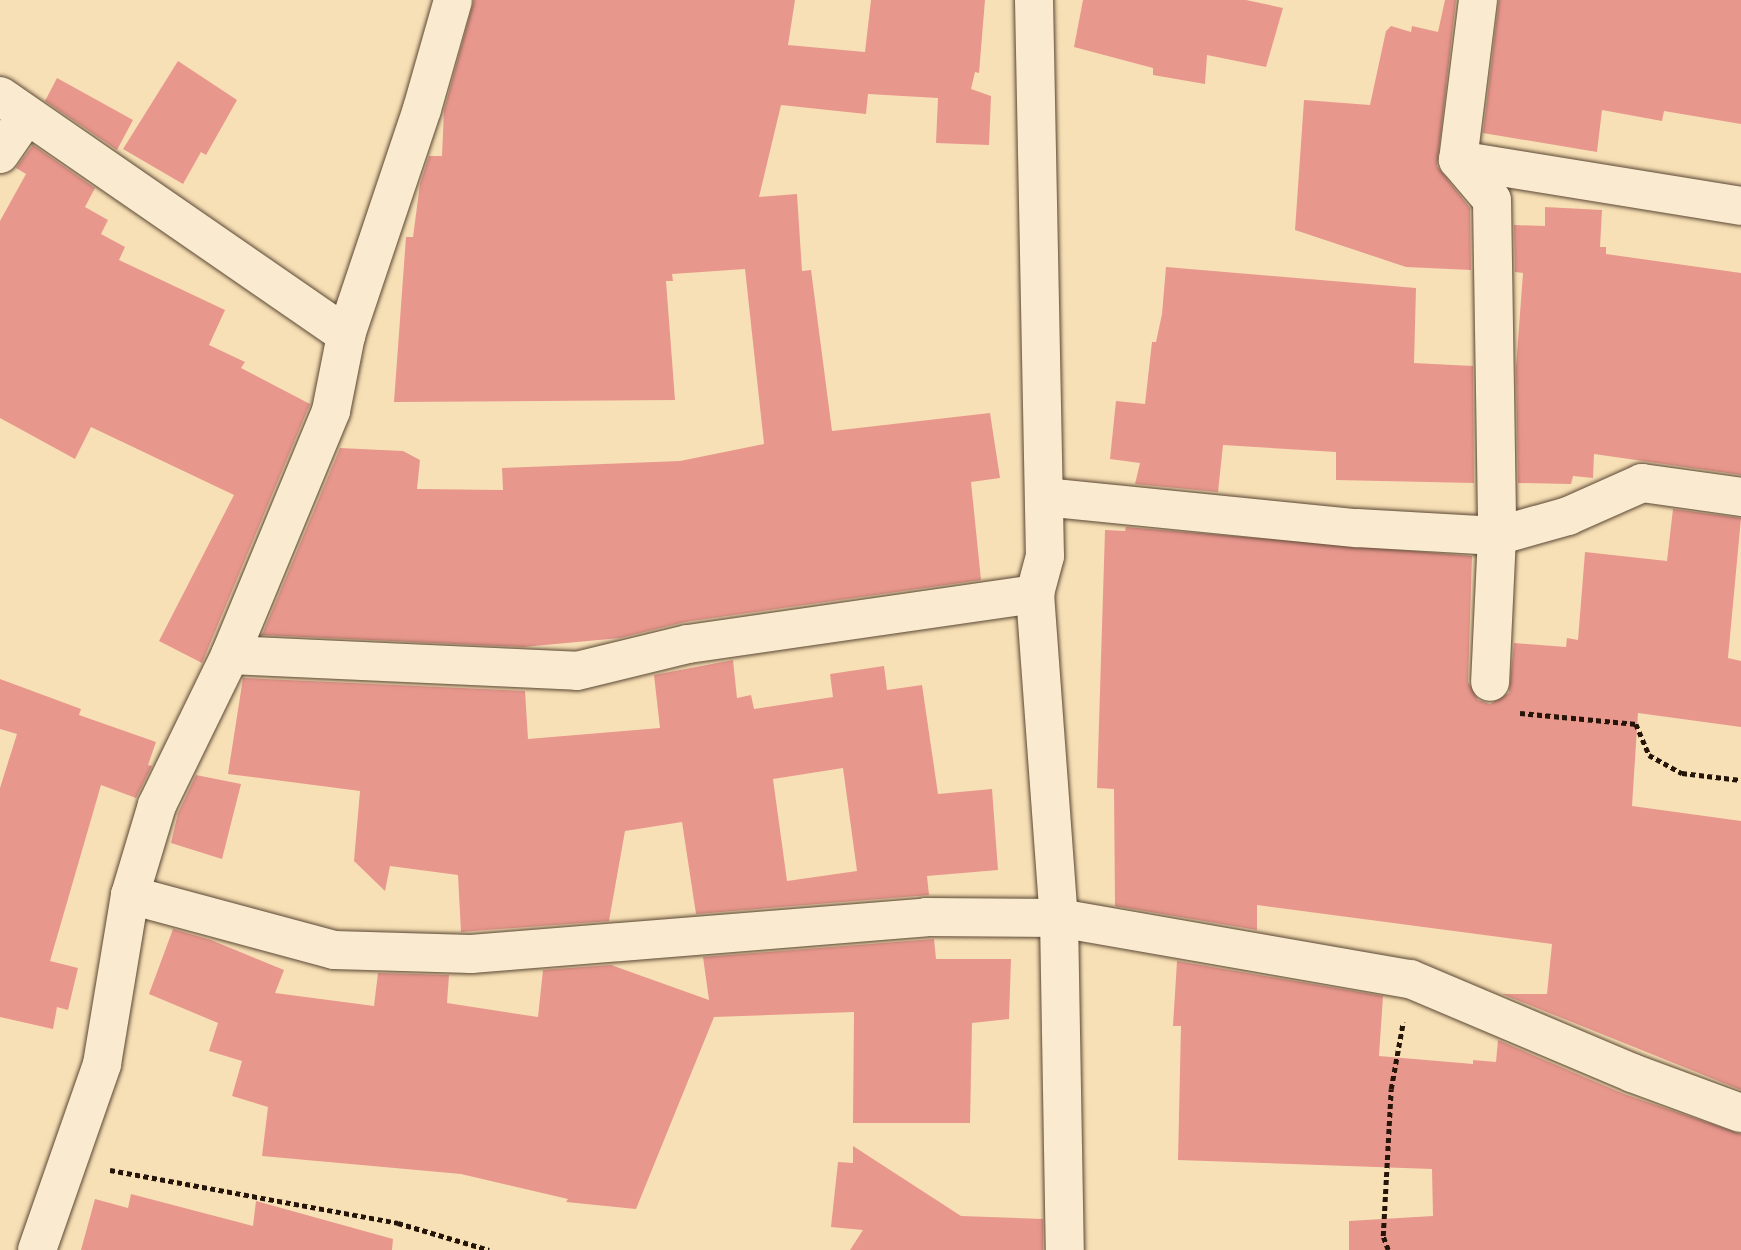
<!DOCTYPE html>
<style>
body{margin:0}
#map{position:relative;width:1741px;height:1250px;overflow:hidden;background:#f8e0b6;font-family:"IM FELL Great Primer",serif}
div>[style]{position:absolute}
.building>*{inset:0;background:#e8978d}
.path>*{height:4.5px;margin-top:-2.25px;transform-origin:0;background:repeating-linear-gradient(90deg,#251408 0 5px,transparent 0 8.5px)}
.roads{filter:drop-shadow(0 0 2px #5a4734) drop-shadow(0 0 2px #5a4734)}
.minor>*{height:38px;margin:-19px;padding:0 19px;transform-origin:19px;border-radius:19px;background:#faebd0}
.tertiary>*{height:38px;margin:-19px;padding:0 19px;transform-origin:19px;border-radius:19px;background:#faebd0}
span{translate:-50% -50%;white-space:nowrap;text-align:center;line-height:1.15;-webkit-text-stroke:7px #faebd0;paint-order:stroke}
</style>
<div id="map">
<div class="building">
<i style="clip-path:polygon(474px 0,795px 0,788px 45px,865px 52px,871px 0,985px 0,979px 73px,975px 72px,971px 89px,991px 96px,989px 145px,936px 143px,938px 98px,868px 94px,866px 114px,781px 105px,759px 197px,797px 194px,802px 271px,811px 270px,832px 431px,990px 413px,1000px 478px,971px 482px,981px 580px,685px 622px,620px 638px,523px 647px,262px 635px,340px 448px,403px 451px,420px 460px,417px 489px,503px 490px,502px 468px,680px 461px,764px 444px,745px 269px,672px 274px,673px 281px,666px 281px,675px 400px,394px 402px,406px 237px,413px 237px,420px 184px,429px 156px,442px 156px,444px 110px)"></i>
<i style="clip-path:polygon(1083px 0,1246px 0,1283px 8px,1266px 67px,1207px 55px,1205px 84px,1153px 75px,1153px 68px,1074px 47px)"></i>
<i style="clip-path:polygon(1445px 0,1456px 0,1437px 166px,1470px 208px,1471px 270px,1406px 267px,1295px 230px,1304px 100px,1370px 105px,1386px 31px,1391px 26px,1411px 32px,1412px 26px,1438px 32px)"></i>
<i style="clip-path:polygon(1499px 0,1741px 0,1741px 124px,1664px 111px,1662px 121px,1602px 110px,1597px 152px,1483px 133px)"></i>
<i style="clip-path:polygon(178px 61px,237px 100px,206px 155px,201px 152px,183px 184px,123px 149px)"></i>
<i style="clip-path:polygon(57px 78px,133px 120px,117px 150px,45px 101px)"></i>
<i style="clip-path:polygon(33px 145px,95px 188px,85px 207px,108px 220px,101px 234px,125px 247px,119px 260px,225px 310px,209px 345px,245px 362px,241px 368px,310px 404px,202px 663px,159px 641px,234px 495px,91px 427px,75px 459px,0 418px,0 221px,26px 174px,16px 168px)"></i>
<i style="clip-path:polygon(1545px 207px,1602px 210px,1600px 247px,1606px 247px,1606px 254px,1741px 273px,1741px 475px,1594px 454px,1593px 478px,1573px 476px,1571px 484px,1518px 483px,1516px 368px,1523px 273px,1515px 272px,1514px 225px,1545px 226px)"></i>
<i style="clip-path:polygon(1166px 267px,1416px 288px,1414px 363px,1473px 366px,1474px 483px,1336px 480px,1336px 452px,1223px 445px,1218px 492px,1135px 484px,1140px 463px,1110px 459px,1116px 401px,1145px 404px,1152px 342px,1156px 342px,1162px 314px)"></i>
<i style="clip-path:polygon(1673px 509px,1741px 518px,1728px 658px,1741px 661px,1741px 727px,1638px 713px,1632px 806px,1741px 821px,1741px 1090px,1502px 994px,1547px 994px,1552px 944px,1257px 905px,1257px 930px,1115px 906px,1114px 789px,1097px 788px,1105px 530px,1125px 531px,1126px 527px,1472px 556px,1468px 682px,1478px 700px,1490px 704px,1509px 693px,1514px 643px,1566px 647px,1567px 638px,1578px 640px,1585px 552px,1667px 561px)"></i>
<i style="clip-path:polygon(evenodd,733px 660px,737px 698px,751px 695px,754px 709px,833px 697px,830px 674px,884px 666px,887px 690px,922px 685px,938px 794px,992px 789px,998px 870px,927px 876px,929px 895px,696px 914px,682px 822px,625px 831px,609px 921px,461px 932px,458px 875px,390px 866px,385px 891px,354px 861px,360px 791px,228px 774px,243px 678px,525px 691px,528px 739px,660px 728px,654px 675px,733px 660px,843px 768px,857px 871px,787px 881px,773px 779px,843px 768px)"></i>
<i style="clip-path:polygon(0 679px,81px 709px,79px 715px,156px 742px,148px 765px,152px 766px,136px 798px,101px 785px,50px 961px,78px 968px,68px 1010px,57px 1007px,53px 1029px,0 1017px,0 788px,17px 734px,0 729px)"></i>
<i style="clip-path:polygon(196px 775px,241px 784px,222px 859px,171px 843px,178px 813px)"></i>
<i style="clip-path:polygon(173px 929px,211px 940px,284px 970px,275px 993px,374px 1006px,378px 973px,449px 975px,447px 1003px,538px 1017px,543px 970px,611px 965px,709px 1000px,703px 957px,934px 939px,936px 959px,1011px 959px,1009px 1019px,972px 1023px,970px 1123px,853px 1123px,854px 1012px,714px 1017px,636px 1209px,566px 1202px,568px 1199px,461px 1174px,262px 1156px,268px 1107px,232px 1096px,242px 1061px,209px 1051px,218px 1023px,149px 994px)"></i>
<i style="clip-path:polygon(1177px 961px,1383px 996px,1379px 1056px,1473px 1064px,1473px 1060px,1496px 1062px,1498px 1040px,1624px 1094px,1741px 1134px,1741px 1250px,1349px 1250px,1349px 1221px,1433px 1216px,1432px 1169px,1178px 1160px,1181px 1026px,1173px 1026px)"></i>
<i style="clip-path:polygon(853px 1146px,961px 1216px,1043px 1219px,1043px 1250px,850px 1250px,863px 1230px,831px 1227px,838px 1162px,853px 1163px)"></i>
<i style="clip-path:polygon(131px 1194px,253px 1226px,256px 1201px,393px 1239px,392px 1250px,81px 1250px,95px 1199px,128px 1208px)"></i>
</div>
<div class="path">
<i style="left:1520px;top:713px;width:117px;rotate:5.4deg"></i>
<i style="left:1636px;top:724px;width:34px;rotate:67deg"></i>
<i style="left:1649px;top:755px;width:38px;rotate:29deg"></i>
<i style="left:1682px;top:773px;width:59px;rotate:6.8deg"></i>
<i style="left:110px;top:1170px;width:293px;rotate:10.4deg"></i>
<i style="left:398px;top:1223px;width:95px;rotate:16.5deg"></i>
<i style="left:1388px;top:1250px;width:15px;rotate:-110deg"></i>
<i style="left:1383px;top:1236px;width:147px;rotate:-86.9deg"></i>
<i style="left:1391px;top:1089px;width:68px;rotate:-79.8deg"></i>
</div>
<div class="roads">
<div class="minor">
<i style="left:1478px;top:0;width:161px;rotate:97.1deg"></i>
<i style="left:1458px;top:160px;width:52px;rotate:49.6deg"></i>
<i style="left:1492px;top:200px;width:336px;rotate:89.1deg"></i>
<i style="left:1497px;top:536px;width:146px;rotate:92.7deg"></i>
<i style="left:0;top:96px;width:421px;rotate:34.6deg"></i>
<i style="left:0;top:154px;width:47px;rotate:-55.3deg"></i>
<i style="left:1458px;top:160px;width:287px;rotate:9.2deg"></i>
<i style="left:1044px;top:497px;width:315px;rotate:5.7deg"></i>
<i style="left:1357px;top:528px;width:140px;rotate:3.3deg"></i>
<i style="left:1497px;top:536px;width:74px;rotate:-15.7deg"></i>
<i style="left:1568px;top:516px;width:81px;rotate:-24deg"></i>
<i style="left:1642px;top:483px;width:100px;rotate:8deg"></i>
<i style="left:230px;top:655px;width:347px;rotate:2.6deg"></i>
<i style="left:577px;top:671px;width:114px;rotate:-13.7deg"></i>
<i style="left:688px;top:644px;width:351px;rotate:-8.2deg"></i>
<i style="left:130px;top:895px;width:211px;rotate:15.1deg"></i>
<i style="left:334px;top:950px;width:137px;rotate:1.7deg"></i>
<i style="left:471px;top:954px;width:457px;rotate:-4.6deg"></i>
<i style="left:926px;top:917px;width:133px;rotate:0.4deg"></i>
<i style="left:1059px;top:918px;width:356px;rotate:9.9deg"></i>
<i style="left:1410px;top:979px;width:241px;rotate:22.9deg"></i>
<i style="left:1632px;top:1073px;width:116px;rotate:20.2deg"></i>
<i style="left:37px;top:1250px;width:197px;rotate:-70.7deg"></i>
<i style="left:102px;top:1064px;width:171px;rotate:-80.6deg"></i>
<i style="left:130px;top:895px;width:94px;rotate:-73.3deg"></i>
<i style="left:157px;top:805px;width:167px;rotate:-64deg"></i>
<i style="left:230px;top:655px;width:264px;rotate:-67.5deg"></i>
<i style="left:331px;top:411px;width:77px;rotate:-78.8deg"></i>
<i style="left:346px;top:335px;width:238px;rotate:-71.4deg"></i>
<i style="left:422px;top:109px;width:113px;rotate:-74.1deg"></i>
</div>
<div class="tertiary">
<i style="left:1034px;top:0;width:556px;rotate:88.87deg"></i>
<i style="left:1045px;top:556px;width:39px;rotate:105deg"></i>
<i style="left:1035px;top:594px;width:325px;rotate:85.8deg"></i>
<i style="left:1059px;top:918px;width:332px;rotate:89deg"></i>
</div>
</div>
</div>
